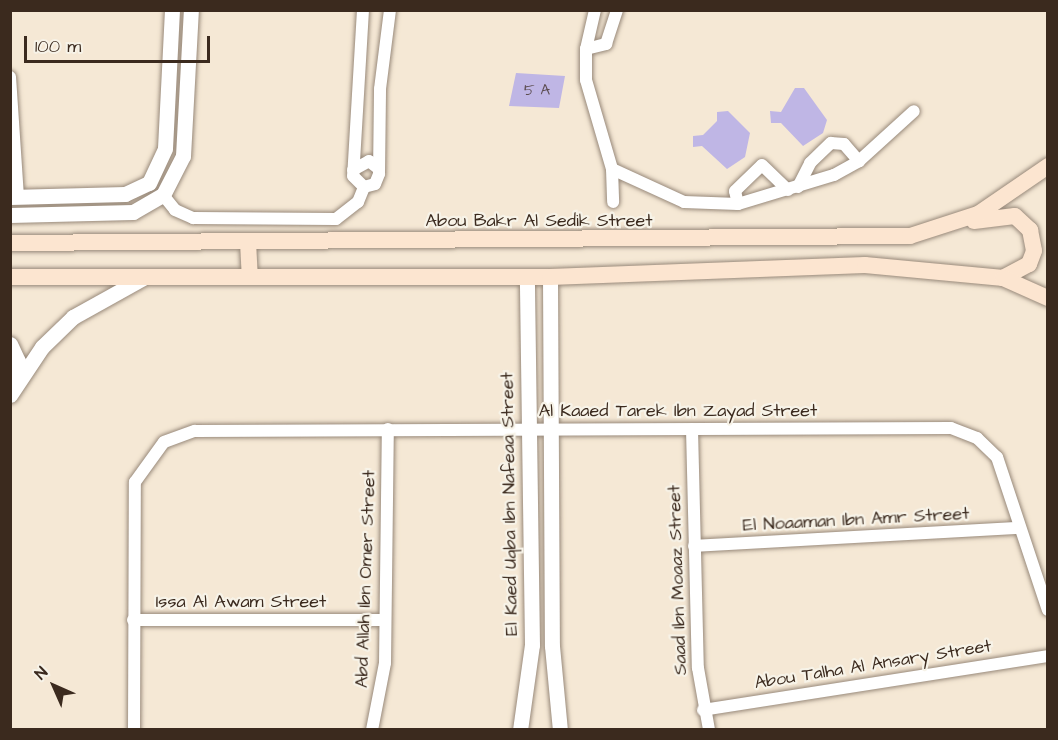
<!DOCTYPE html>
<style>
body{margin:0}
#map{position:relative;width:1058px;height:740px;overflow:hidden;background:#f5e8d5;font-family:"Architects Daughter",sans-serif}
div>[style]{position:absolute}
.building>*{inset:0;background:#bfb6e5}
.roads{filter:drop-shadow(0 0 2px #98897a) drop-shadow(0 0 2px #98897a)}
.minor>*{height:12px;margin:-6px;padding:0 6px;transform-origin:6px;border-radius:6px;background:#fff}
.tertiary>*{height:15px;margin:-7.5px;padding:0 7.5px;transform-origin:7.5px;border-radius:7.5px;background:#fff}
.secondary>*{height:16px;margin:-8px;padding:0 8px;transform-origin:8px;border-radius:8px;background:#fce5d0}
span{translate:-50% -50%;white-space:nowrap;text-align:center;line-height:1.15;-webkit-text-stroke:4.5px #f7f3e8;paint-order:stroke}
.number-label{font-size:15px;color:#5c4d50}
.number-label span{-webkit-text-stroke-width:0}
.street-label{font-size:18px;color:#3b2a1e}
.frame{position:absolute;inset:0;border:12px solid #3b2a1e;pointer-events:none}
.north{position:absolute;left:24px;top:656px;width:60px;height:60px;-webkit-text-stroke:4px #f7f3e8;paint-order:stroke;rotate:315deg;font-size:16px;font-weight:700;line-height:24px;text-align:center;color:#3b2a1e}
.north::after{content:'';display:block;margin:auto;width:21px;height:27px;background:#3b2a1e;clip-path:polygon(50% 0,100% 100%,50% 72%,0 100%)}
.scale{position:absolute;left:24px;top:36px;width:186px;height:27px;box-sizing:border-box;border:3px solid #3b2a1e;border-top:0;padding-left:8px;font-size:18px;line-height:21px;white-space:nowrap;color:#3b2a1e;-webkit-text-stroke:4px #f7f3e8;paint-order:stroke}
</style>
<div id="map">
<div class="building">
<i style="clip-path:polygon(516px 73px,565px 76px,559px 108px,509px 106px)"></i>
<i style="clip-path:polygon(795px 88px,804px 88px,827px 120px,823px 133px,803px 146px,781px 123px,771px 123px,770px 111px,781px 112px)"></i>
<i style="clip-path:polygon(728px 111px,750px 133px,745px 157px,727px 169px,702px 146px,693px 147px,693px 136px,703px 135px,717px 121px,717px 112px)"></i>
</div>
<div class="roads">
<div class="minor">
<i style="left:363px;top:10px;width:166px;rotate:93.4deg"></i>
<i style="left:353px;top:176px;width:16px;rotate:45deg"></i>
<i style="left:364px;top:187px;width:11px;rotate:-15deg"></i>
<i style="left:375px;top:184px;width:11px;rotate:-68deg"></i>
<i style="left:379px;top:174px;width:85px;rotate:-89.3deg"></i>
<i style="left:380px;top:89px;width:80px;rotate:-82.8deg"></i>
<i style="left:595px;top:10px;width:40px;rotate:103deg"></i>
<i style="left:586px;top:49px;width:31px;rotate:90deg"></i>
<i style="left:586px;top:80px;width:93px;rotate:73.7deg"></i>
<i style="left:612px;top:169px;width:33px;rotate:88deg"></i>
<i style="left:586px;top:49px;width:21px;rotate:-14deg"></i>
<i style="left:606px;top:44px;width:36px;rotate:-72deg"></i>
<i style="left:10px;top:77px;width:120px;rotate:86.2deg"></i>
<i style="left:612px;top:169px;width:79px;rotate:24.6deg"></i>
<i style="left:684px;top:202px;width:54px;rotate:2.1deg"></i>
<i style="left:738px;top:204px;width:100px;rotate:-16.8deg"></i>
<i style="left:834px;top:175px;width:29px;rotate:-29deg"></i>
<i style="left:859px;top:161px;width:74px;rotate:-42.3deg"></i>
<i style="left:353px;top:170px;width:18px;rotate:-29deg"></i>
<i style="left:369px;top:161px;width:13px;rotate:39deg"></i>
<i style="left:798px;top:187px;width:27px;rotate:-63deg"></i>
<i style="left:810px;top:163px;width:29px;rotate:-44deg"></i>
<i style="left:831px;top:143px;width:13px;rotate:4deg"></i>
<i style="left:844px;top:144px;width:23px;rotate:49deg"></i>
<i style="left:163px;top:195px;width:19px;rotate:51deg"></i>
<i style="left:175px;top:210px;width:20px;rotate:24deg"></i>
<i style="left:193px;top:218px;width:143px;rotate:0.4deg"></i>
<i style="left:336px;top:219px;width:28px;rotate:-38deg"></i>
<i style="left:358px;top:202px;width:16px;rotate:-68deg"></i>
<i style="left:738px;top:204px;width:13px;rotate:-103deg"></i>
<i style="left:735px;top:191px;width:37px;rotate:-44deg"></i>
<i style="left:762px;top:165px;width:36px;rotate:44deg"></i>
<i style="left:692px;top:429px;width:239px;rotate:88.6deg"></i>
<i style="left:698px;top:668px;width:63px;rotate:79.9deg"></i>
<i style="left:694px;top:546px;width:325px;rotate:-3.2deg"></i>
<i style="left:133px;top:620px;width:252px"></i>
<i style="left:703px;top:710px;width:349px;rotate:-8.9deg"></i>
<i style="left:134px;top:730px;width:248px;rotate:-89.8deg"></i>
<i style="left:135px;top:482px;width:49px;rotate:-54.1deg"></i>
<i style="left:164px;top:442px;width:33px;rotate:-20deg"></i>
<i style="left:195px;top:431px;width:756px;rotate:-0.23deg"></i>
<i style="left:951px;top:428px;width:28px;rotate:21deg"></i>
<i style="left:977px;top:438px;width:28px;rotate:44deg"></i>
<i style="left:997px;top:457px;width:161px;rotate:71.6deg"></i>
<i style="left:372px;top:730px;width:68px;rotate:-79deg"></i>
<i style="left:385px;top:663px;width:234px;rotate:-89.3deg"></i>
</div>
<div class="tertiary">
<i style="left:10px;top:197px;width:115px;rotate:-1.5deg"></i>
<i style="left:125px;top:194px;width:26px;rotate:-25deg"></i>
<i style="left:149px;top:183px;width:38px;rotate:-65deg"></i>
<i style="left:165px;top:148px;width:138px;rotate:-87.1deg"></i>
<i style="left:10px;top:215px;width:123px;rotate:-1.4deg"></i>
<i style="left:133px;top:212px;width:34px;rotate:-30deg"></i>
<i style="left:163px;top:195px;width:44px;rotate:-62.9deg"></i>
<i style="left:183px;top:156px;width:146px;rotate:-86.9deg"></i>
<i style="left:550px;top:277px;width:369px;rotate:89.7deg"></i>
<i style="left:552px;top:646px;width:84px;rotate:84.6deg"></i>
<i style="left:10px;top:344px;width:19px;rotate:65deg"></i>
<i style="left:18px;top:361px;width:20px;rotate:93deg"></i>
<i style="left:10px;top:395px;width:58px;rotate:-56.3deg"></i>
<i style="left:42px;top:347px;width:43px;rotate:-44.1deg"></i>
<i style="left:73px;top:317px;width:82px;rotate:-29.1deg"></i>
<i style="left:520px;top:730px;width:86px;rotate:-82deg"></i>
<i style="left:532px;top:645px;width:368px;rotate:-90.8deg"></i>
</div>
<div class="secondary">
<i style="left:974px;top:221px;width:41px;rotate:-7deg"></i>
<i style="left:1015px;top:216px;width:21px;rotate:43deg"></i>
<i style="left:1030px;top:230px;width:21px;rotate:79deg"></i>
<i style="left:1034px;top:251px;width:14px;rotate:111deg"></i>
<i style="left:1029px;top:264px;width:30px;rotate:152deg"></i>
<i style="left:248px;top:242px;width:34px;rotate:87deg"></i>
<i style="left:10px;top:243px;width:900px;rotate:-0.45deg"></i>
<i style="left:910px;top:236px;width:71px;rotate:-17.9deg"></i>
<i style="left:978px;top:214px;width:85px;rotate:-34.4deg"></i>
<i style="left:10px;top:277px;width:540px"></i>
<i style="left:550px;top:277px;width:315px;rotate:-2.2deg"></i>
<i style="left:865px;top:265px;width:139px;rotate:5.4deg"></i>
<i style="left:1003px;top:278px;width:49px;rotate:24deg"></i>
</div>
</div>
<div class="number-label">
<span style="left:537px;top:91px">5 A</span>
</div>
<div class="street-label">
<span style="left:539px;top:221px">Abou Bakr Al Sedik Street</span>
<span style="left:678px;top:411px">Al Kaaed Tarek Ibn Zayad Street</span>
<span style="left:510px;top:504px;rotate:-91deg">El Kaed Uqba Ibn Nafeaa Street</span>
<span style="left:856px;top:520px;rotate:-3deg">El Noaaman Ibn Amr Street</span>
<span style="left:366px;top:579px;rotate:-88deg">Abd Allah Ibn Omer Street</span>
<span style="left:678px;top:580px;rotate:-92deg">Saad Ibn Moaaz Street</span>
<span style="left:241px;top:602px">Issa Al Awam Street</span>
<span style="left:873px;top:665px;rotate:-9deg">Abou Talha Al Ansary Street</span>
</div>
<div class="frame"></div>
<div class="north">N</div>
<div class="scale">100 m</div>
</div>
